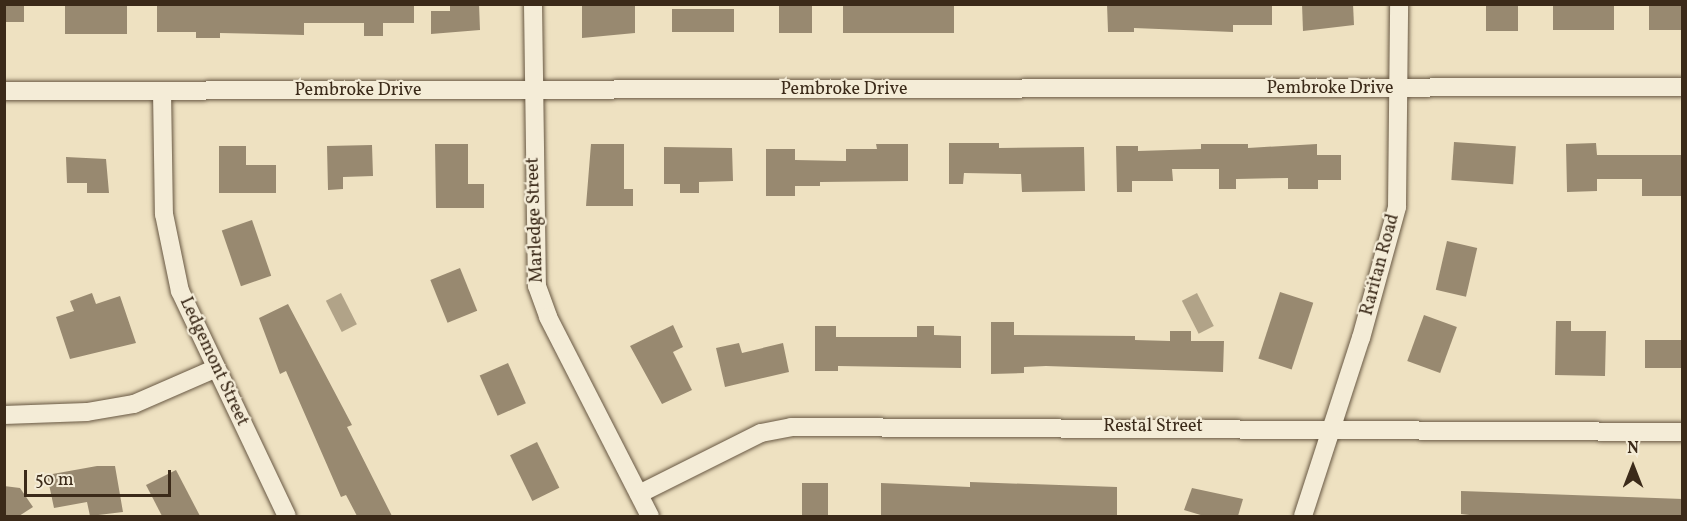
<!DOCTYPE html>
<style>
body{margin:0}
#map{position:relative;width:1687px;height:521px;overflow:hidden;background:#eee1c1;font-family:Vollkorn,serif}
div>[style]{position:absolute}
.water>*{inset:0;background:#b1a388;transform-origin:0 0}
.building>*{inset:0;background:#988970;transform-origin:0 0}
.roads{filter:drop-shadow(0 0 2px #685843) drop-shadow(0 0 2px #685843)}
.minor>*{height:18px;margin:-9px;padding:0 9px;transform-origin:9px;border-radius:9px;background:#f4ecd7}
span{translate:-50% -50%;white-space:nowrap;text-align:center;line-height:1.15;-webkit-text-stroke:4.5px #f4ecd7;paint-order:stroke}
.street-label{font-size:18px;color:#3b2a19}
.frame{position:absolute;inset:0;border:6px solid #3b2a19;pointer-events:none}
.north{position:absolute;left:1603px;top:437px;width:60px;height:60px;-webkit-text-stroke:4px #f4ecd7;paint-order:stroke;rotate:0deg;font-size:16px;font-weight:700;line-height:24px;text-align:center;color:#3b2a19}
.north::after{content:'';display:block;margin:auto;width:21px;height:27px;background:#3b2a19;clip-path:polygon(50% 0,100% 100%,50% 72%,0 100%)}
.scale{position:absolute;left:24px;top:470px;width:147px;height:27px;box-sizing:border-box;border:3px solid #3b2a19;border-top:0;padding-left:8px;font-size:18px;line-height:21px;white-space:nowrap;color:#3b2a19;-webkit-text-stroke:4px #f4ecd7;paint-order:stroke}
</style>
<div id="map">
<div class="water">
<i style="left:341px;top:293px;width:35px;height:17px;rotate:63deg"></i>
<i style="left:1197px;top:293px;width:37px;height:17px;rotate:63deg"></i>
</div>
<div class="building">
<i style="left:4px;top:4px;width:20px;height:18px"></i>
<i style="left:65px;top:4px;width:62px;height:30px"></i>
<i style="clip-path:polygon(157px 4px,414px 4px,414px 23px,383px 23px,383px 36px,364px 36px,364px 23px,304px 23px,304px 35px,220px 33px,220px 38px,196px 38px,196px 32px,157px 32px)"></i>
<i style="clip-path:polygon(450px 4px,479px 4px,480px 30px,431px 34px,431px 11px,450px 11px)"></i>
<i style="clip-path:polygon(582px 4px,635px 4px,635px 33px,582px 38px)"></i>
<i style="left:779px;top:4px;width:33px;height:29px"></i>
<i style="left:843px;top:4px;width:111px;height:29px"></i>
<i style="clip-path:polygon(1107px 4px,1272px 4px,1272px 25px,1233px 25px,1233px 32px,1134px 28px,1134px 32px,1108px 32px)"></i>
<i style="clip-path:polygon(1302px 4px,1353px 4px,1354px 25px,1303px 31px)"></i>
<i style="left:1486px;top:4px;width:32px;height:27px"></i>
<i style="left:1553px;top:4px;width:61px;height:26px"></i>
<i style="left:1649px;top:4px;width:34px;height:26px"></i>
<i style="left:734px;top:9px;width:23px;height:62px;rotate:90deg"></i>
<i style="left:1454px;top:142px;width:62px;height:38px;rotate:4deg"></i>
<i style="clip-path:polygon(949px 143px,999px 143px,999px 148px,1084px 147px,1085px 191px,1022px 192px,1021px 174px,964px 173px,963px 184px,949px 184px)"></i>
<i style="clip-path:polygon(1596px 143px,1597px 155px,1683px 155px,1683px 196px,1642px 196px,1642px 179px,1597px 179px,1597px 191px,1567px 192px,1566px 144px)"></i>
<i style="clip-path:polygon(435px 144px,468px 144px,468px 184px,484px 184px,484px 208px,436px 208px)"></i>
<i style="clip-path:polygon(591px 144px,624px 144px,624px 189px,633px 189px,633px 206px,586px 206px)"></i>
<i style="clip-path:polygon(876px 144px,908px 144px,908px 181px,820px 182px,820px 186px,795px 186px,795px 196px,766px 196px,766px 149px,795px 149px,795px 160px,846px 161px,846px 149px,877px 149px)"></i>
<i style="clip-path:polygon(1201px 144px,1248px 144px,1248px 148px,1317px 144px,1317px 155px,1341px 155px,1341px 180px,1318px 180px,1318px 189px,1288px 189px,1288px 178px,1236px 179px,1236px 189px,1219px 189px,1219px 169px,1172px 169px,1173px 181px,1132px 181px,1132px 192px,1117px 192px,1116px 146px,1138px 146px,1138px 151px,1201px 149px)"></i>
<i style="clip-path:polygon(372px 145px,373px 176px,343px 177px,343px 189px,328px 190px,327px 146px)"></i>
<i style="clip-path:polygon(219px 146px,246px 146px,246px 165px,276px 165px,276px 193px,219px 193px)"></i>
<i style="clip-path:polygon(664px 147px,732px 148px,733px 181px,699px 182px,699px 193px,680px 193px,680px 184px,664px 184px)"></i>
<i style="clip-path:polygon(66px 157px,106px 159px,109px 193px,87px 193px,87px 183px,67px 183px)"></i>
<i style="left:252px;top:220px;width:59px;height:32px;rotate:71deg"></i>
<i style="left:1447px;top:241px;width:31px;height:50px;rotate:13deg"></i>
<i style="left:460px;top:268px;width:46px;height:32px;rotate:68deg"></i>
<i style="left:1280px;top:292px;width:35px;height:70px;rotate:18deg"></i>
<i style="clip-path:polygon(92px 293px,96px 304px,120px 296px,136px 343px,70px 359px,56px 317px,74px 311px,70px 301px)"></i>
<i style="clip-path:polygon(288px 304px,352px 425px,347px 427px,392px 516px,357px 516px,346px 495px,341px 497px,286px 371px,280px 374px,259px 318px)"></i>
<i style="left:1424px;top:315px;width:35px;height:49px;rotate:20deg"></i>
<i style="clip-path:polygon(1556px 321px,1571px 321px,1571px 331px,1606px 331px,1605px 376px,1555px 375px)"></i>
<i style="clip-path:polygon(991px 322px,1014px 322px,1014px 335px,1135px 336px,1135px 340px,1170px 341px,1170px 331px,1191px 331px,1191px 341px,1224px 341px,1223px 372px,1046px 366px,1024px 367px,1024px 373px,991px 374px)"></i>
<i style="clip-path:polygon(673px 325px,683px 347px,673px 352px,692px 390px,662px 404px,630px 346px)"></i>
<i style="clip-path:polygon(815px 326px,836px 326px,836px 337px,917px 337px,917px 326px,934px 326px,934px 335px,961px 336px,961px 368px,838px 366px,838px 371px,815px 371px)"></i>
<i style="left:1645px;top:340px;width:38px;height:28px"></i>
<i style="clip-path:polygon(739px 343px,742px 353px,783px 343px,789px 372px,725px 387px,716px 348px)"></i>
<i style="left:508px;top:363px;width:44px;height:31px;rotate:66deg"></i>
<i style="left:537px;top:442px;width:51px;height:30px;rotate:64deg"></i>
<i style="clip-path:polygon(97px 466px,115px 466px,123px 512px,90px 516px,87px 502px,54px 508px,47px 475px)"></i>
<i style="clip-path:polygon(176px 470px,200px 516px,162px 516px,146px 485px)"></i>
<i style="clip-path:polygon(970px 482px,1117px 487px,1117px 516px,881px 516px,881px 483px,970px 487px)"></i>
<i style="left:802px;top:483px;width:26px;height:33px"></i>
<i style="clip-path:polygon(4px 486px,20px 488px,33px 507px,19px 516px,4px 516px)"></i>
<i style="clip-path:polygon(1192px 488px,1243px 499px,1238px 516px,1204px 516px,1184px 510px)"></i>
<i style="clip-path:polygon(1461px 491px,1683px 499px,1683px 516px,1478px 516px,1461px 514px)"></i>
</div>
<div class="roads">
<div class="minor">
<i style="left:533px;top:4px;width:282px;rotate:89.2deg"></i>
<i style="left:537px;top:286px;width:33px;rotate:70deg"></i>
<i style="left:548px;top:317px;width:224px;rotate:62.9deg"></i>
<i style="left:4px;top:91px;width:1678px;rotate:-0.14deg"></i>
<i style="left:162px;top:91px;width:123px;rotate:89.1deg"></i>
<i style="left:164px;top:214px;width:79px;rotate:78.3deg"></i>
<i style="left:180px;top:291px;width:249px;rotate:64.6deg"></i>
<i style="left:4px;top:415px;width:83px;rotate:-2.1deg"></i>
<i style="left:87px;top:412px;width:48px;rotate:-9.7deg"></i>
<i style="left:134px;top:404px;width:87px;rotate:-23.6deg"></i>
<i style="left:639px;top:494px;width:136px;rotate:-26.6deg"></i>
<i style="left:761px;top:433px;width:31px;rotate:-11deg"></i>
<i style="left:791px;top:427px;width:891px;rotate:0.32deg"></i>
<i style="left:1303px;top:516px;width:187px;rotate:-72deg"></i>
<i style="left:1361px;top:338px;width:136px;rotate:-74.6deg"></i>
<i style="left:1397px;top:207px;width:203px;rotate:-89.4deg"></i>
</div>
</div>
<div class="street-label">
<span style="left:1330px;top:89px">Pembroke Drive</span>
<span style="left:844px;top:90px">Pembroke Drive</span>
<span style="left:358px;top:91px">Pembroke Drive</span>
<span style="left:536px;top:220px;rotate:-92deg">Marledge Street</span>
<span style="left:1381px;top:265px;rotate:-75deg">Raritan Road</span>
<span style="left:213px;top:362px;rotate:65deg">Ledgemont Street</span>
<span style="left:1153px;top:427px">Restal Street</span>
</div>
<div class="frame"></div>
<div class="north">N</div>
<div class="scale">50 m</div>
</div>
